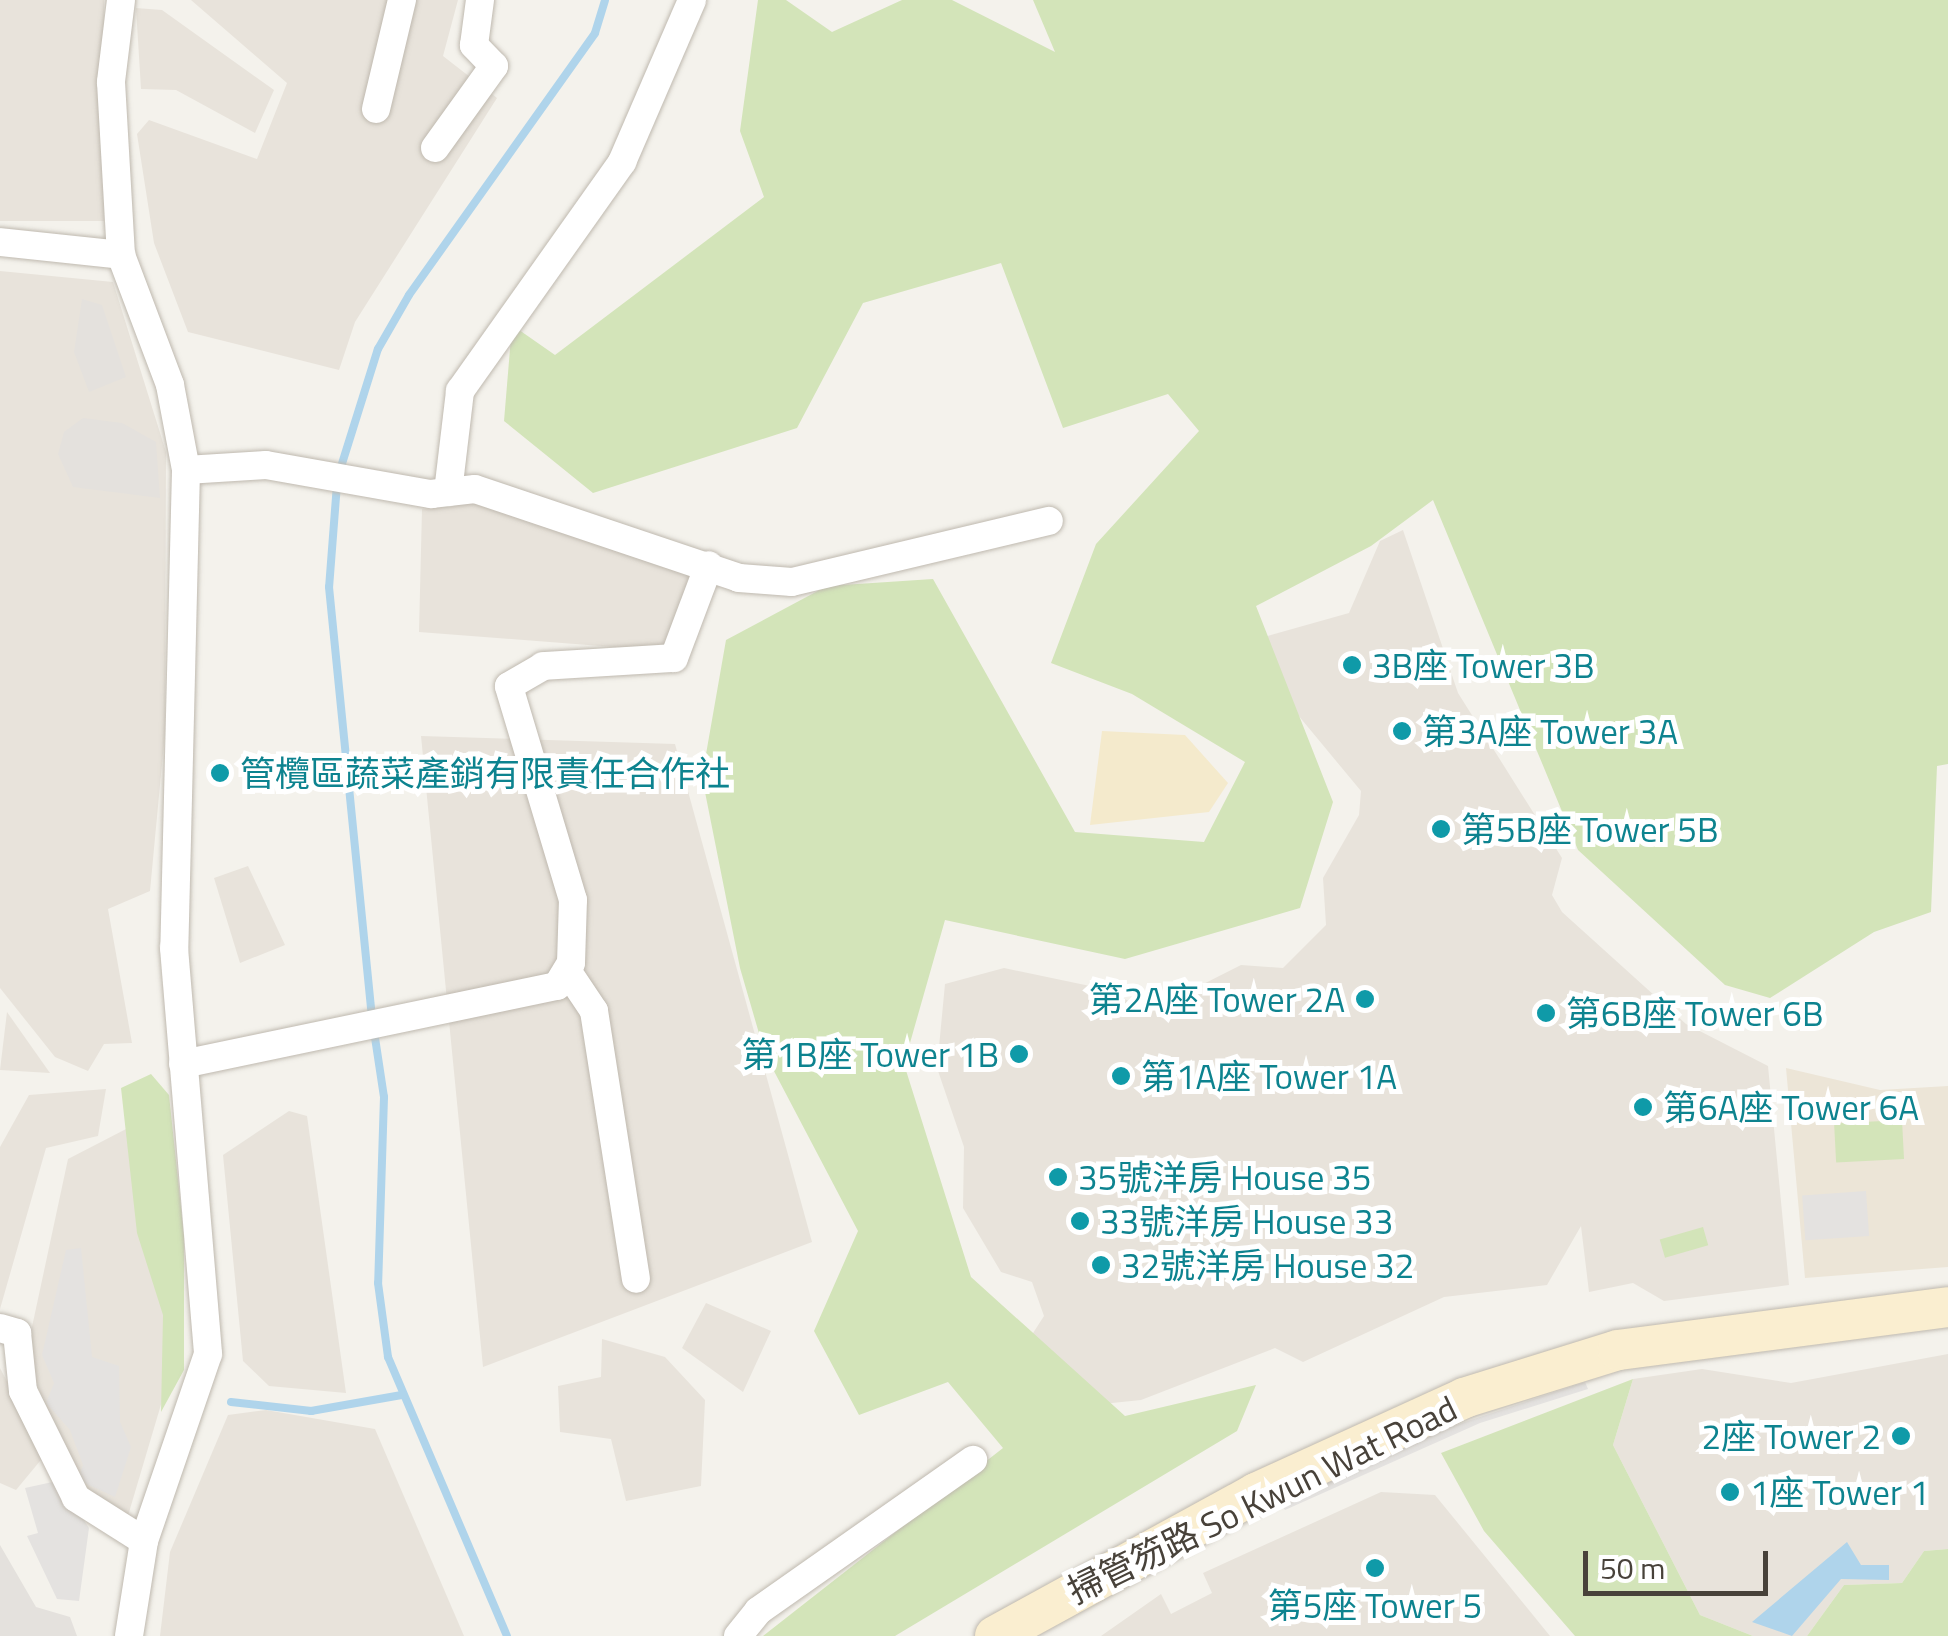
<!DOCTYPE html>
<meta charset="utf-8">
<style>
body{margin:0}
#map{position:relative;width:1948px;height:1636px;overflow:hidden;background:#f4f2ec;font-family:"Titillium Web","Noto Sans TC",sans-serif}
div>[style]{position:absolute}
.residential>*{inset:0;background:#e8e3db;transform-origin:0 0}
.industrial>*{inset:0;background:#e4e1dd}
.education>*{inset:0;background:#ece5d7}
.green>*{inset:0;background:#d3e4b9;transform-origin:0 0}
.sand>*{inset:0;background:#f4eacc}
.parking>*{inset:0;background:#e4e2e0;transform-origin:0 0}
.water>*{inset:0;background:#afd4eb}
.stream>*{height:8px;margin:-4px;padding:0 4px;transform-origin:4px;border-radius:4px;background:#afd4eb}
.roads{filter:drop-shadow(0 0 2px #bfb9af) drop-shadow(0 0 2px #bfb9af)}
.street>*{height:28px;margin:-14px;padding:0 14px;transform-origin:14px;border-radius:14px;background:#fff}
.secondary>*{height:40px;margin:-20px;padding:0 20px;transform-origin:20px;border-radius:20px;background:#faeed0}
.dots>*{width:28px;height:28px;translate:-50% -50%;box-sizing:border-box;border:5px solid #fff;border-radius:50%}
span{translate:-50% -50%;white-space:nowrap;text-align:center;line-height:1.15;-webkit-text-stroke:10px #fff;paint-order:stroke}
.culture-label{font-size:35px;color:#0d838f}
.left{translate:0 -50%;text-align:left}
.right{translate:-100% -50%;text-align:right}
.street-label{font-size:35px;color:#48423a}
.scale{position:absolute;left:1583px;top:1551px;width:185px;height:45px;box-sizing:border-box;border:5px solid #48423a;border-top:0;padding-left:12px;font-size:30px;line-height:35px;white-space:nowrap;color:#48423a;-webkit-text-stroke:8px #fff;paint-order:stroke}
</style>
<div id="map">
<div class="residential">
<i style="left:0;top:0;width:104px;height:221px"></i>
<i style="clip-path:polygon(191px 0,458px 0,443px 56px,497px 98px,355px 322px,339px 370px,188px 332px,154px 243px,137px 134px,149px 120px,257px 159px,287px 83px)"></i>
<i style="clip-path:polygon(136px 8px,162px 10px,274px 90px,255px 133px,176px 90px,141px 89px)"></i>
<i style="clip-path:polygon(0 271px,113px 282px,166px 452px,165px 732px,150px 891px,108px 909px,132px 1043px,104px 1044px,88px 1071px,55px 1057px,0 988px)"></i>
<i style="clip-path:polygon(478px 501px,694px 577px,665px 651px,419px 632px,422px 509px)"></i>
<i style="clip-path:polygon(1403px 530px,1458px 693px,1562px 858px,1552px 895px,1562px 912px,1686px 1024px,1768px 1066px,1789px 1285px,1664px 1301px,1633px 1283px,1589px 1292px,1581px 1226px,1547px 1285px,1444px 1297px,1303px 1362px,1275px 1348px,1141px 1400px,979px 1417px,1044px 1316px,1032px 1282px,1001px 1272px,963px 1208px,964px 1147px,937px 1068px,945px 984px,1004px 968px,1109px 990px,1148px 1012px,1241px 965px,1283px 968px,1326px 925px,1323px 878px,1359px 815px,1361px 791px,1239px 644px,1349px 613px,1380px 541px)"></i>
<i style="clip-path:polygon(421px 736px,675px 744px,812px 1242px,483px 1367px)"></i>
<i style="clip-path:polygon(248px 866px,285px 945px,240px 963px,214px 878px)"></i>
<i style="clip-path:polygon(7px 1012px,50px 1073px,0 1070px)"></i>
<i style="clip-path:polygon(106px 1089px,98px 1136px,46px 1148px,0 1309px,0 1147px,29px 1095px)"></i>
<i style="clip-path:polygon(289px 1111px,307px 1116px,346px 1393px,269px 1386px,243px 1361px,223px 1155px)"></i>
<i style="clip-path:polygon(159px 1112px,176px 1354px,127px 1519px,76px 1490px,26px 1355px,68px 1159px)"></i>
<i style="clip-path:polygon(706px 1303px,771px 1331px,743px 1392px,682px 1348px)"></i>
<i style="clip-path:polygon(602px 1339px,665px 1357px,705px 1400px,701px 1486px,626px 1501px,611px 1439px,560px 1432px,558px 1386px,601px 1377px)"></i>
<i style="clip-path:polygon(1948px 1354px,1948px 1549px,1924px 1551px,1902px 1583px,1844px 1585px,1807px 1636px,1753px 1636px,1700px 1615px,1613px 1445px,1633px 1379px,1702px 1369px,1791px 1383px)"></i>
<i style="clip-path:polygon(0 1368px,45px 1455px,16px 1490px,0 1483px)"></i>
<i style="clip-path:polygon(266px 1410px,375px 1429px,464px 1636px,160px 1636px,170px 1552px,228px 1415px)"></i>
<i style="clip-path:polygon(1381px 1492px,1435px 1495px,1550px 1636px,1101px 1636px,1161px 1594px,1171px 1614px,1212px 1593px,1203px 1573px)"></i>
</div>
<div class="industrial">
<i style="clip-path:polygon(82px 299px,102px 305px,126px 377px,89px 392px,74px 352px)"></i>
<i style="clip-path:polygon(83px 418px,122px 423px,156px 442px,160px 498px,73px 487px,58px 454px,64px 432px)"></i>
<i style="clip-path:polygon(0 1545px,36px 1607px,70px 1617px,77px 1636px,0 1636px)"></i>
</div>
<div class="education">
<i style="clip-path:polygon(1786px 1068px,1880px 1090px,1948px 1086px,1948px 1267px,1805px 1278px)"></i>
</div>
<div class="green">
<i style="clip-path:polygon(758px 0,786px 0,832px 32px,902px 0,952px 0,1055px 52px,1033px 0,1948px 0,1948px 764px,1937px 766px,1931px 912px,1874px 932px,1770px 998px,1725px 985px,1578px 850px,1433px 500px,1371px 546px,1256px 606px,1333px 802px,1300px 908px,1125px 959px,945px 920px,904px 1064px,971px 1277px,1125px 1416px,1256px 1385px,1237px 1431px,895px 1636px,763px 1636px,1003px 1448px,948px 1382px,859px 1415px,814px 1331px,858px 1231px,765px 1054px,740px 968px,702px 777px,726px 640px,827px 586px,933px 579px,1075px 832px,1204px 842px,1245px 762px,1132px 694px,1051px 663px,1096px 544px,1199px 431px,1168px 394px,1063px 428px,1001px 263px,863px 303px,797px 428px,593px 493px,504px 421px,512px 325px,555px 355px,764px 197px,740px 131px)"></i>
<i style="clip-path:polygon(151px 1074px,169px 1095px,184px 1236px,184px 1370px,161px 1412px,163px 1315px,137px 1233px,121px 1088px)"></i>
<i style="left:1902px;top:1120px;width:39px;height:68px;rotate:87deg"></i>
<i style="left:1703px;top:1227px;width:19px;height:45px;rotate:74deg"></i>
<i style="clip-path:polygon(1633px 1379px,1613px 1445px,1700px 1615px,1753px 1636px,1575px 1636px,1484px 1531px,1441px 1453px)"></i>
<i style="clip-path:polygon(1948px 1549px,1948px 1636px,1807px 1636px,1844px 1585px,1902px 1583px,1924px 1551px)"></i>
</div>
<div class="sand">
<i style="clip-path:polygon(1102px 731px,1185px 735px,1228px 783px,1209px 812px,1090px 825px)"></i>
</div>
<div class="parking">
<i style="left:1866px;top:1191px;width:45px;height:64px;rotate:86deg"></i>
<i style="clip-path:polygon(81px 1248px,92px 1357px,119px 1366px,120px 1422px,131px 1447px,115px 1497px,78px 1480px,83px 1465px,70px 1430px,46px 1403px,54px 1383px,42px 1355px,66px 1250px)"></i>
<i style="clip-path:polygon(1585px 1382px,1588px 1389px,1480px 1423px,1285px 1510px,1281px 1504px,1450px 1427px)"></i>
<i style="clip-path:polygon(57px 1481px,89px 1528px,79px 1601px,57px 1599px,27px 1536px,38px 1533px,25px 1488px)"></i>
</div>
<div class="water">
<i style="clip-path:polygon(1847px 1542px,1861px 1565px,1889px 1565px,1889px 1580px,1841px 1579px,1792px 1636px,1752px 1622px)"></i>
</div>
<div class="stream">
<i style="left:340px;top:470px;width:127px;rotate:-72.6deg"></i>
<i style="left:378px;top:349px;width:62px;rotate:-60.1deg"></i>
<i style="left:409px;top:295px;width:321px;rotate:-54.6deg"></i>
<i style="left:595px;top:33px;width:34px;rotate:-73deg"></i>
<i style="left:337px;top:484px;width:103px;rotate:94.4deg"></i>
<i style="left:329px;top:587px;width:432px;rotate:84.3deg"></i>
<i style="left:374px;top:1031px;width:67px;rotate:81.4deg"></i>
<i style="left:384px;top:1097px;width:186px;rotate:91.8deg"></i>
<i style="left:378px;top:1283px;width:75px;rotate:82.3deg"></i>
<i style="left:388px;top:1357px;width:303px;rotate:66.9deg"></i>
<i style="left:231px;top:1402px;width:81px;rotate:6.4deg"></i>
<i style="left:311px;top:1411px;width:92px;rotate:-10deg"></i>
</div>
<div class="roads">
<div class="street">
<i style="left:121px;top:0;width:83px;rotate:97deg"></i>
<i style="left:111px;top:82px;width:173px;rotate:86.7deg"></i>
<i style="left:121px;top:255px;width:139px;rotate:69.3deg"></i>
<i style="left:170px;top:385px;width:86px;rotate:79.3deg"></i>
<i style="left:186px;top:470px;width:478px;rotate:91.4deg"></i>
<i style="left:174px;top:948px;width:407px;rotate:85.2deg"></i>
<i style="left:208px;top:1354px;width:198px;rotate:108.9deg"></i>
<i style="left:144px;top:1541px;width:96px;rotate:99deg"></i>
<i style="left:376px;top:109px;width:112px;rotate:-76.6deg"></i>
<i style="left:435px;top:148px;width:101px;rotate:-54.3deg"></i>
<i style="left:494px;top:66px;width:29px;rotate:-134deg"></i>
<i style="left:474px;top:45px;width:45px;rotate:-82.4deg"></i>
<i style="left:0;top:242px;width:122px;rotate:6.1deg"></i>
<i style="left:186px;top:470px;width:80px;rotate:-3.6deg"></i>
<i style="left:266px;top:465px;width:168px;rotate:10deg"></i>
<i style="left:431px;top:494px;width:44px;rotate:-6.5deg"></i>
<i style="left:475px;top:489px;width:279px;rotate:18.6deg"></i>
<i style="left:739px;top:578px;width:53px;rotate:4.3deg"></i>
<i style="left:792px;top:582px;width:264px;rotate:-13.4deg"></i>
<i style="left:448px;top:492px;width:102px;rotate:-83.2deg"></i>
<i style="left:460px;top:391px;width:281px;rotate:-54.7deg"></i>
<i style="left:622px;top:162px;width:176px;rotate:-66.6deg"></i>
<i style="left:568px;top:972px;width:47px;rotate:56.3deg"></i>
<i style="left:594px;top:1011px;width:271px;rotate:81.1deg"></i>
<i style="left:183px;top:1064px;width:382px;rotate:-11.8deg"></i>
<i style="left:557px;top:986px;width:27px;rotate:-59deg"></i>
<i style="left:571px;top:963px;width:63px;rotate:-88.2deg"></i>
<i style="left:573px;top:900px;width:223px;rotate:-106.7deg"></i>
<i style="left:509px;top:686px;width:39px;rotate:-30deg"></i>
<i style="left:543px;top:666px;width:131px;rotate:-3.5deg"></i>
<i style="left:674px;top:658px;width:99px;rotate:-69.4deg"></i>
<i style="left:0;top:1328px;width:18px;rotate:16deg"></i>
<i style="left:17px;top:1333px;width:58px;rotate:84.1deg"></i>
<i style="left:23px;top:1391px;width:119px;rotate:63.6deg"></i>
<i style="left:76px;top:1498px;width:80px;rotate:32.3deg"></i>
<i style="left:738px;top:1636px;width:32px;rotate:-51deg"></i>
<i style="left:758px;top:1611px;width:263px;rotate:-35.1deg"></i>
</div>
<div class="secondary">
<i style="left:995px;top:1636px;width:298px;rotate:-28.7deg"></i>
<i style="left:1256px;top:1493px;width:229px;rotate:-24.5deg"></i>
<i style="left:1464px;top:1398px;width:161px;rotate:-17.3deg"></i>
<i style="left:1618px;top:1350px;width:333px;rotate:-7.4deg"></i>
</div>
</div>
<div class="dots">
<i style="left:1352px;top:665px;background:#0f9aa8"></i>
<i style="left:1402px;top:731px;background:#0f9aa8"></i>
<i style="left:220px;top:773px;background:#0f9aa8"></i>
<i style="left:1441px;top:829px;background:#0f9aa8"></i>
<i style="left:1365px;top:999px;background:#0f9aa8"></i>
<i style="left:1546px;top:1013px;background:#0f9aa8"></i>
<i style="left:1019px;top:1054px;background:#0f9aa8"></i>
<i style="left:1121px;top:1076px;background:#0f9aa8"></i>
<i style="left:1643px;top:1107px;background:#0f9aa8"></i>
<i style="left:1058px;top:1177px;background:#0f9aa8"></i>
<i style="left:1080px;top:1221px;background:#0f9aa8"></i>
<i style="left:1101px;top:1265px;background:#0f9aa8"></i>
<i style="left:1901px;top:1436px;background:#0f9aa8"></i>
<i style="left:1730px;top:1492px;background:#0f9aa8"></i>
<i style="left:1375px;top:1568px;background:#0f9aa8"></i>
</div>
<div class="culture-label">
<span class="left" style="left:1372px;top:665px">3B座 Tower 3B</span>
<span class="left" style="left:1422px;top:731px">第3A座 Tower 3A</span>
<span class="left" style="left:240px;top:773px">管欖區蔬菜產銷有限責任合作社</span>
<span class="left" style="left:1461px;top:829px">第5B座 Tower 5B</span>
<span class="right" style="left:1345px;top:999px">第2A座 Tower 2A</span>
<span class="left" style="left:1566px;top:1013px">第6B座 Tower 6B</span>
<span class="right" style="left:999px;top:1054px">第1B座 Tower 1B</span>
<span class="left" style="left:1141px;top:1076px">第1A座 Tower 1A</span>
<span class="left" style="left:1663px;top:1107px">第6A座 Tower 6A</span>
<span class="left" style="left:1078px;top:1177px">35號洋房 House 35</span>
<span class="left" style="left:1100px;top:1221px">33號洋房 House 33</span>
<span class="left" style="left:1121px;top:1265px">32號洋房 House 32</span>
<span class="right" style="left:1881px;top:1436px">2座 Tower 2</span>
<span class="left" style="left:1750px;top:1492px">1座 Tower 1</span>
<span style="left:1375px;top:1605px">第5座 Tower 5</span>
</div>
<div class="street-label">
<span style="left:1262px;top:1499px;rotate:-26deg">掃管笏路 So Kwun Wat Road</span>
</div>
<div class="scale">50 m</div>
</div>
